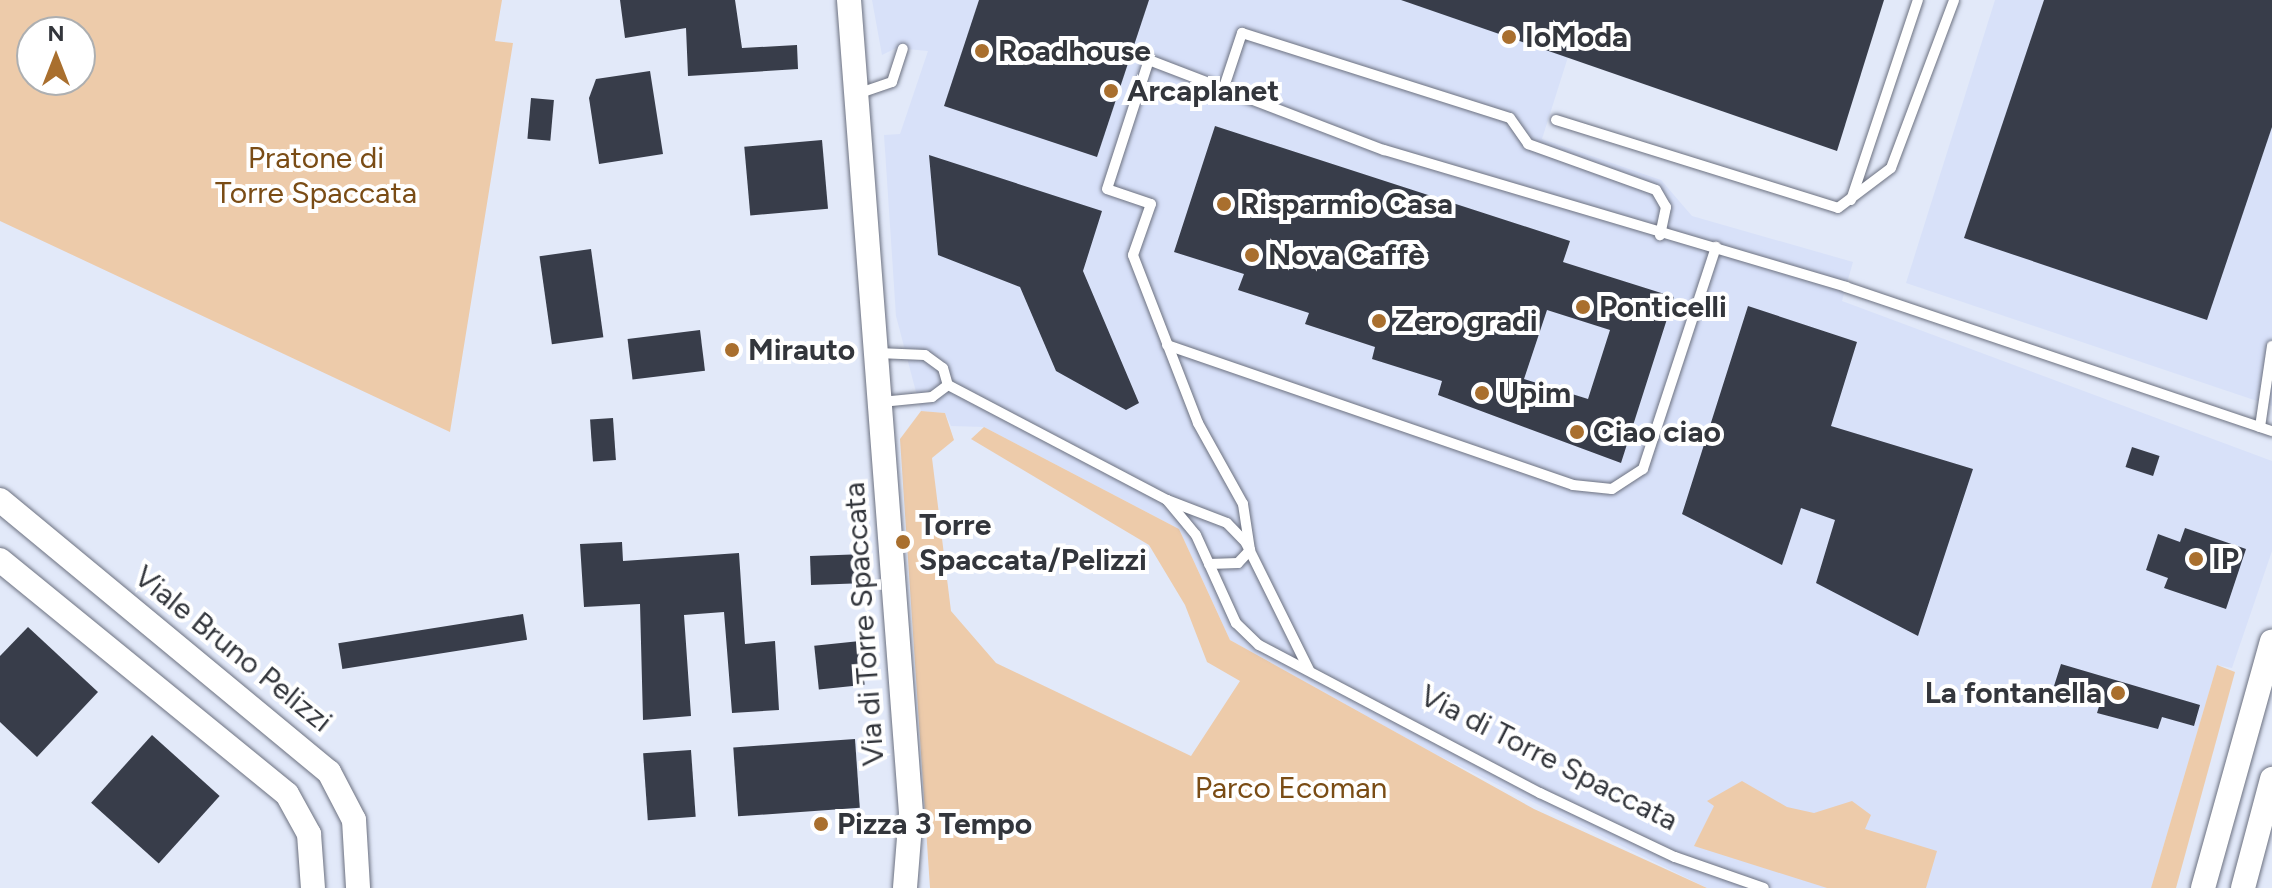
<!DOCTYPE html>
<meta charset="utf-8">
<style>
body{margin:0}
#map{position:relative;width:2272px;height:888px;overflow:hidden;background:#e2e9f9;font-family:Figtree,sans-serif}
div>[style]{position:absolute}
.built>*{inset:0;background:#d8e1f9}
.green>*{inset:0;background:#edcbaa}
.building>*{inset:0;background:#383d4a;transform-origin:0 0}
.roads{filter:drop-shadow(0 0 2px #6c7180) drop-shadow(0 0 2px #6c7180)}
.service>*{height:10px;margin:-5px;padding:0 5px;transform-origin:5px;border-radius:5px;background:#fff}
.tertiary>*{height:24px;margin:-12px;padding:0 12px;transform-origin:12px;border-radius:12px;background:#fff}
.dots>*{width:22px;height:22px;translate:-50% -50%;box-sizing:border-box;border:4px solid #fff;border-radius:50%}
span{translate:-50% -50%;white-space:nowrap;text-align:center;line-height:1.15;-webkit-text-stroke:8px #fff;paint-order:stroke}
.poi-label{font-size:30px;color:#33363c;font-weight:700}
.left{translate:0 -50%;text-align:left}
.right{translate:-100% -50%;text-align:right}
.park-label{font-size:30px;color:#7a4c15}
.street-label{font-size:30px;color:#33363c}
.north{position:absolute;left:16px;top:16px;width:80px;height:80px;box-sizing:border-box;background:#fff;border:2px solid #adafb1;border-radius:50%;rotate:0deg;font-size:22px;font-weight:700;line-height:32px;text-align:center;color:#33363c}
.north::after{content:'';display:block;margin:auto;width:28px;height:36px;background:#a96f2e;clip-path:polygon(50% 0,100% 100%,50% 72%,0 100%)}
</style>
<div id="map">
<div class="built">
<i style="clip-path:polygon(872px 0,1586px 0,1542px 139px,1661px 180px,1692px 216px,1853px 262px,1842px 301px,2272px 461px,2272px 551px,2232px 668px,2217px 665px,2151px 888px,1707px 888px,1435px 754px,1230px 640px,1179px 529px,984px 427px,951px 426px,945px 413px,921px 411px,896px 316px,884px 135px,900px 134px,928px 51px,896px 48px,882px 55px)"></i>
<i style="clip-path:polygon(1995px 0,2272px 0,2272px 406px,1906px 283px)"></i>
</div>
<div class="green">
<i style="clip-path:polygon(evenodd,0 0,502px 0,495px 41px,513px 43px,450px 432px,0 221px,0 0,32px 32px,80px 32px,80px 80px,32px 80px,32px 32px)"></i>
<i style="clip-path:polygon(921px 411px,945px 413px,954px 440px,932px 458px,951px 611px,996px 663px,1191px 756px,1240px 681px,1207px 662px,1185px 605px,1149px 545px,971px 439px,984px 427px,1179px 529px,1230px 640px,1534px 809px,1707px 888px,930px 888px,900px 439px)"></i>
<i style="clip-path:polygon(2217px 665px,2235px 672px,2176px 888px,2151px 888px)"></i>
<i style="clip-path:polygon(1742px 781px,1787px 807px,1814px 813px,1852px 801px,1871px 815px,1865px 829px,1937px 851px,1926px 888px,1827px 888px,1694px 846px,1714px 806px,1707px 801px)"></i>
</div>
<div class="building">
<i style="clip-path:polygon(620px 0,735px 0,742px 48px,797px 45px,798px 69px,688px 76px,686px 28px,625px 38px)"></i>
<i style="clip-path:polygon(979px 0,1149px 0,1097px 157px,944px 106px)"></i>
<i style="clip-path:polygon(1401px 0,1884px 0,1837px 151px)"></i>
<i style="clip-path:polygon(2044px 0,2272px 0,2272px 127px,2207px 320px,1964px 238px)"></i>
<i style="clip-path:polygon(650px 71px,663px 154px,599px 164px,589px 98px,596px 79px)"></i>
<i style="left:531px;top:98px;width:23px;height:41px;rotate:5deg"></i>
<i style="clip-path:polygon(evenodd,1215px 126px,1570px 241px,1563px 262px,1674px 297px,1621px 463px,1438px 395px,1442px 381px,1372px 359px,1375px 347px,1305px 324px,1309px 313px,1238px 290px,1244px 274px,1174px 252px,1215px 126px,1547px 310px,1610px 330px,1588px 399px,1524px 379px,1547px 310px)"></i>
<i style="left:822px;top:140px;width:69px;height:78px;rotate:85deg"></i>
<i style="clip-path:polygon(929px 155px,1102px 211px,1083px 271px,1139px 403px,1126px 410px,1056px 371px,1020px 287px,938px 255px)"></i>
<i style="left:591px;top:249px;width:89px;height:52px;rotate:82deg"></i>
<i style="clip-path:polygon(1748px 306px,1857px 342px,1831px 426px,1973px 469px,1918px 636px,1816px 583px,1835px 520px,1801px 508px,1782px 565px,1682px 514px)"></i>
<i style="left:700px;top:330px;width:41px;height:73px;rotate:83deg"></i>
<i style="left:613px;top:418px;width:42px;height:23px;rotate:86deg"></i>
<i style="left:2132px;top:447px;width:29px;height:21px;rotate:18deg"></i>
<i style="clip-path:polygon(2185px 528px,2246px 549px,2226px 609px,2164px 588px,2168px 578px,2146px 570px,2158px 534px,2180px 542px)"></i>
<i style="clip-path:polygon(622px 542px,623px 561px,739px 553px,745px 644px,775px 641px,779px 710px,732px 713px,724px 612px,684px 615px,691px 716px,643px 720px,640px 604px,584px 607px,580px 544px)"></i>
<i style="left:866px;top:554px;width:29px;height:56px;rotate:88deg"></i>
<i style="left:523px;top:614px;width:26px;height:187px;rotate:81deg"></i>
<i style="clip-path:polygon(28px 627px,98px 692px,37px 757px,0 722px,0 656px)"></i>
<i style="left:860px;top:641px;width:44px;height:46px;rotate:84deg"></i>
<i style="clip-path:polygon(2061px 664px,2200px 705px,2194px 726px,2162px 717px,2158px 729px,2097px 713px,2101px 700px,2054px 686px)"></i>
<i style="left:152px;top:735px;width:91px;height:91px;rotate:42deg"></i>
<i style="left:855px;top:739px;width:69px;height:122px;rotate:86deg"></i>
<i style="left:691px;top:750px;width:67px;height:48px;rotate:86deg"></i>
</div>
<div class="roads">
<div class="service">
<i style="left:1225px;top:84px;width:54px;rotate:-71.6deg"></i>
<i style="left:1242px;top:33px;width:281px;rotate:17.6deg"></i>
<i style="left:1510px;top:118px;width:32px;rotate:55deg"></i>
<i style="left:1528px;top:144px;width:136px;rotate:19.8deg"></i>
<i style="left:1656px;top:190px;width:20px;rotate:60deg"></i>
<i style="left:1666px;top:207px;width:29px;rotate:102deg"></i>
<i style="left:857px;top:94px;width:37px;rotate:-19deg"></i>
<i style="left:892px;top:82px;width:35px;rotate:-72deg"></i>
<i style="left:1556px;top:120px;width:295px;rotate:17.3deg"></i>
<i style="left:1838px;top:208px;width:66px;rotate:-37deg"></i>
<i style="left:1891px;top:168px;width:179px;rotate:-69.4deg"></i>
<i style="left:1851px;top:200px;width:211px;rotate:-71.5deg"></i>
<i style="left:1167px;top:345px;width:429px;rotate:19deg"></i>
<i style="left:1573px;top:485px;width:39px;rotate:6deg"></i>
<i style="left:1612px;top:489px;width:37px;rotate:-33deg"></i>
<i style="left:1643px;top:469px;width:234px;rotate:-71.8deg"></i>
<i style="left:878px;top:353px;width:47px;rotate:2.4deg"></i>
<i style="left:925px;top:355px;width:22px;rotate:36deg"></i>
<i style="left:943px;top:368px;width:18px;rotate:74deg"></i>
<i style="left:948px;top:385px;width:20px;rotate:143deg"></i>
<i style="left:932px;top:397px;width:51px;rotate:174.4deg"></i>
<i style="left:948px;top:385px;width:247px;rotate:27.7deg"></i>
<i style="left:1167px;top:500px;width:64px;rotate:21deg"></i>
<i style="left:1227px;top:523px;width:28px;rotate:46deg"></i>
<i style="left:1246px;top:543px;width:142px;rotate:63.6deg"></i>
<i style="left:2260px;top:427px;width:82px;rotate:-81.6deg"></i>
<i style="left:1167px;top:500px;width:45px;rotate:50.4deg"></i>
<i style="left:1196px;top:535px;width:97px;rotate:65.6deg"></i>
<i style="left:1236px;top:623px;width:32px;rotate:44deg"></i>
<i style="left:1259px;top:645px;width:318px;rotate:27.8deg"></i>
<i style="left:1540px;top:793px;width:149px;rotate:25.4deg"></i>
<i style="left:1675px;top:857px;width:94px;rotate:19.2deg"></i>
<i style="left:1250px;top:550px;width:47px;rotate:-98.7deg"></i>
<i style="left:1243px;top:504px;width:93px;rotate:-119.1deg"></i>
<i style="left:1198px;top:423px;width:180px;rotate:-111.2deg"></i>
<i style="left:1133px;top:255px;width:54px;rotate:-70.6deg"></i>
<i style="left:1151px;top:204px;width:46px;rotate:-161.2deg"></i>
<i style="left:1107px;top:189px;width:136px;rotate:-72deg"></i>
<i style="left:1149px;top:60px;width:252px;rotate:21deg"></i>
<i style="left:1384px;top:150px;width:482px;rotate:16.5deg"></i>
<i style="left:1846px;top:287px;width:450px;rotate:18.7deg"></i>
<i style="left:1209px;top:564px;width:29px;rotate:-2deg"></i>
<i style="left:1238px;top:563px;width:18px;rotate:-47deg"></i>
</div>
<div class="tertiary">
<i style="left:849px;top:0;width:815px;rotate:85.64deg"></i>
<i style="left:911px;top:813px;width:75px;rotate:94.6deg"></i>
<i style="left:0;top:500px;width:427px;rotate:39.6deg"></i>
<i style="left:329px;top:772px;width:54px;rotate:62.5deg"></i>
<i style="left:354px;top:820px;width:68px;rotate:86.6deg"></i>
<i style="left:0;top:560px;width:370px;rotate:39.2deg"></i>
<i style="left:287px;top:794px;width:46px;rotate:61.2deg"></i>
<i style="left:309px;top:834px;width:54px;rotate:85.8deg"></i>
<i style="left:2203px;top:888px;width:256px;rotate:-74.4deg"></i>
<i style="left:2243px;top:888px;width:113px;rotate:-75.1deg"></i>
</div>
</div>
<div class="dots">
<i style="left:1509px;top:37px;background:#a96f2e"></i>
<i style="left:982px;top:51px;background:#a96f2e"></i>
<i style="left:1111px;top:91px;background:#a96f2e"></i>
<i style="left:1224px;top:204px;background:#a96f2e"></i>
<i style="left:1252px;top:255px;background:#a96f2e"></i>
<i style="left:1583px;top:307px;background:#a96f2e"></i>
<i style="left:1379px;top:321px;background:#a96f2e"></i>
<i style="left:732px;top:350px;background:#a96f2e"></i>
<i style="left:1482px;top:393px;background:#a96f2e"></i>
<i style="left:1577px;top:432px;background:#a96f2e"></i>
<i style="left:903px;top:542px;background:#a96f2e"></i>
<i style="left:2196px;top:559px;background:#a96f2e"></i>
<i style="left:2118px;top:693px;background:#a96f2e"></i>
<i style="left:821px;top:824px;background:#a96f2e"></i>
</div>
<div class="poi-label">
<span class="left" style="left:1525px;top:37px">IoModa</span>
<span class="left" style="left:998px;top:51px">Roadhouse</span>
<span class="left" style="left:1127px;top:91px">Arcaplanet</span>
<span class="left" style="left:1240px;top:204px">Risparmio Casa</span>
<span class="left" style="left:1268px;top:255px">Nova Caffè</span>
<span class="left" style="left:1599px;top:307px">Ponticelli</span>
<span class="left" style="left:1395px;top:321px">Zero gradi</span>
<span class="left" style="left:748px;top:350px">Mirauto</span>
<span class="left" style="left:1498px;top:393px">Upim</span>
<span class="left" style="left:1593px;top:432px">Ciao ciao</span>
<span class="left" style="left:919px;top:542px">Torre<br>Spaccata/Pelizzi</span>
<span class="left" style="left:2212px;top:559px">IP</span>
<span class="right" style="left:2102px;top:693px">La fontanella</span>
<span class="left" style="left:837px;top:824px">Pizza 3 Tempo</span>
</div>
<div class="park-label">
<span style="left:316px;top:175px">Pratone di<br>Torre Spaccata</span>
<span style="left:1291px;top:788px">Parco Ecoman</span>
</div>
<div class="street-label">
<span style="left:864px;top:624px;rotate:-94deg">Via di Torre Spaccata</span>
<span style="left:233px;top:649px;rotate:39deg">Viale Bruno Pelizzi</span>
<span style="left:1549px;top:758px;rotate:27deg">Via di Torre Spaccata</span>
</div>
<div class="north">N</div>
</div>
